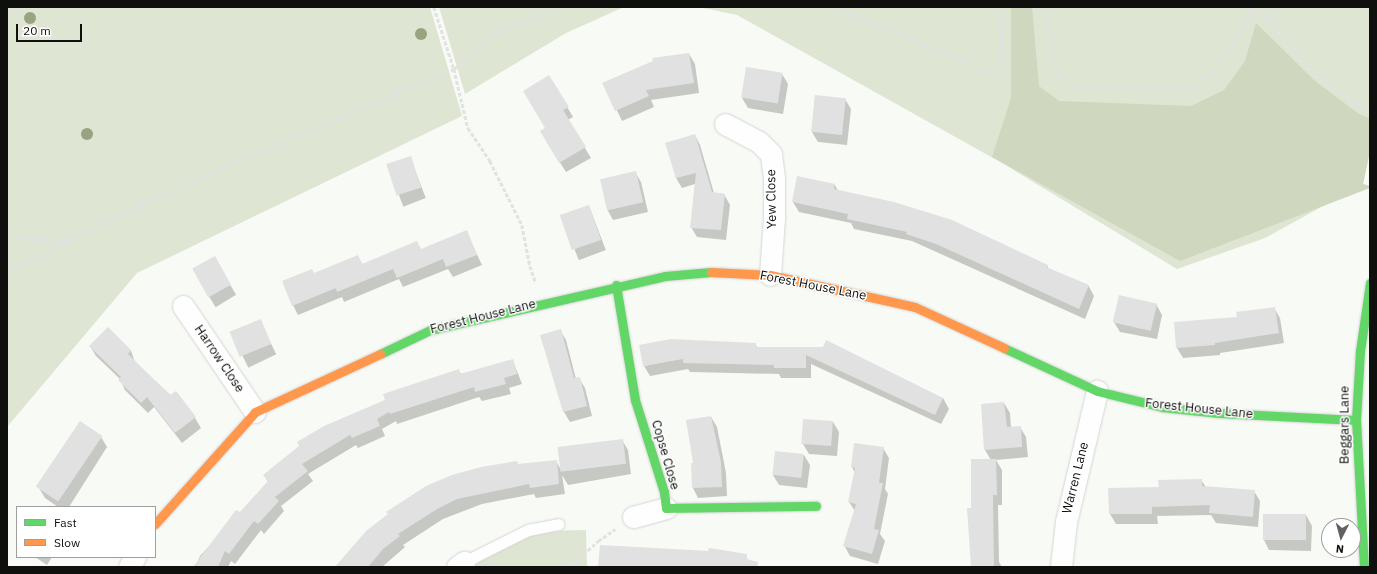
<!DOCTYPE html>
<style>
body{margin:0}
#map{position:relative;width:1377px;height:574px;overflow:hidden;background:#f8faf6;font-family:"IBM Plex Sans",sans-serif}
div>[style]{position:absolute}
.green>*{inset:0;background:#dfe5d3}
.forest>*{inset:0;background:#cfd7be}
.shadow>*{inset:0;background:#0003;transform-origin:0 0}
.building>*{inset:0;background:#e1e1e1;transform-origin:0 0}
.path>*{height:2.5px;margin-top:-1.25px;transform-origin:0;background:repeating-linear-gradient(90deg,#e2e2e2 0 4px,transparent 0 6px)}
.roads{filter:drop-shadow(0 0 1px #d5d6d4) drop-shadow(0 0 1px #d5d6d4)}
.lane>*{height:11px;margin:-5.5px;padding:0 5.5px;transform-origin:5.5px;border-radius:5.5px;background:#fefefe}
.street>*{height:21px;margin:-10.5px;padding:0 10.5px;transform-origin:10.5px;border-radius:10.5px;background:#fefefe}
.fast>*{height:9px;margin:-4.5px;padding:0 4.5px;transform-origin:4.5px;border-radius:4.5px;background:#63d668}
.slow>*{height:9px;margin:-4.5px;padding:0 4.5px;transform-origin:4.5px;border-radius:4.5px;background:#ff974d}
.trees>*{width:12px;height:12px;margin:-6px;border-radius:50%;background:#99a37f}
span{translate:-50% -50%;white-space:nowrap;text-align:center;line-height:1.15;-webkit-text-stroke:3px #fff;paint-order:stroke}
.street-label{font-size:13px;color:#0f0f0d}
.frame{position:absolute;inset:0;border:8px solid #0f0f0d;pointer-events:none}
.legend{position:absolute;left:16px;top:506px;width:140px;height:52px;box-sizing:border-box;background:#fff;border:1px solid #9f9f9e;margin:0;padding:5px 7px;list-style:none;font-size:12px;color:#0f0f0d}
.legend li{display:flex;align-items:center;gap:8px;height:20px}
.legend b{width:20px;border:1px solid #9f9f9e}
.north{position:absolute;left:1321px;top:518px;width:40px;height:40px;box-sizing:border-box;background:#fff;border:1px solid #9f9f9e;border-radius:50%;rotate:186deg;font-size:11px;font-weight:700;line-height:16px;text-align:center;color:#0f0f0d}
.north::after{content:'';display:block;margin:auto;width:14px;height:18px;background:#61615f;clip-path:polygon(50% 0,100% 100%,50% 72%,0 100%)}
.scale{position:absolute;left:16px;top:24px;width:66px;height:18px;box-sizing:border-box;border:2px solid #0f0f0d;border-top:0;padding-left:5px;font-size:12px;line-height:14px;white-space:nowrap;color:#0f0f0d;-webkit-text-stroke:3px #fff;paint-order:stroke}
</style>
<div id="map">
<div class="green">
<i style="clip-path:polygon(7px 7px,430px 7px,462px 116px,137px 273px,7px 427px)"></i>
<i style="clip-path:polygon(439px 7px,624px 7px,566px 33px,465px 94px)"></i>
<i style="clip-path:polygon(698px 7px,1370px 7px,1370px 151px,1363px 184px,1265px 238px,1177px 269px,1002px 163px,737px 15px)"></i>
<i style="clip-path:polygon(586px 530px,587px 567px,473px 567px,487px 556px,540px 531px)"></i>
</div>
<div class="forest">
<i style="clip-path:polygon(1011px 7px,1032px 7px,1039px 86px,1059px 101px,1191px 106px,1224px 90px,1245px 61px,1256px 23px,1315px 81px,1359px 114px,1370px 118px,1370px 151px,1363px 184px,1370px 186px,1370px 188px,1180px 261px,992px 157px,1011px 98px)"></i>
</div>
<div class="shadow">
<i style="clip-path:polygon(689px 54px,695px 64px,699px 93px,651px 100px,654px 107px,622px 121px,604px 83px)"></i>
<i style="clip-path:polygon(782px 74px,788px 84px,783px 114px,748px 108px,742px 98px)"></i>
<i style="clip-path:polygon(549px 76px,573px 117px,568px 120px,591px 158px,566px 172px,547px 142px)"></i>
<i style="clip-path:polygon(815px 96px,845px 99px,851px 109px,847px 145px,818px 142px,812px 132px)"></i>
<i style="clip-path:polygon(695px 135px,700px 145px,714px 193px,724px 194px,730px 205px,726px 240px,697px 237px,691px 227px,695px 184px,682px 188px,676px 178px,666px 143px)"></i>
<i style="left:410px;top:157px;width:44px;height:24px;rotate:69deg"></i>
<i style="clip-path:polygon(635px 172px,641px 182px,648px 212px,613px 220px,607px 209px)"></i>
<i style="clip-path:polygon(798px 177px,835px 185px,838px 191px,1047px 265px,1049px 270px,1088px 285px,1094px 296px,1085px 319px,912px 241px,854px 229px,851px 223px,799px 212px,793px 202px)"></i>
<i style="left:589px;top:206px;width:47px;height:29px;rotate:69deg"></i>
<i style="clip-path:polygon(466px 231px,482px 265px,453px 277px,448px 269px,403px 287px,399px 279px,344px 302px,342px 297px,298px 315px,293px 305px,314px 274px,358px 256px,362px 264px,421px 250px)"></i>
<i style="left:214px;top:258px;width:43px;height:24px;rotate:59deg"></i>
<i style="clip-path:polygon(1156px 304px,1162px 315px,1157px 339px,1120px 332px,1114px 322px)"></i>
<i style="clip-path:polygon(1274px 308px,1280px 318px,1284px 343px,1220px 353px,1220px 355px,1183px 358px,1177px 348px,1238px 318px)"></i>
<i style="left:260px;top:321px;width:37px;height:31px;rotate:64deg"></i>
<i style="clip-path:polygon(108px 329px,131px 351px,135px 362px,195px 418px,201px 428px,182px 443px,154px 407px,148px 413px,125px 390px,120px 379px,96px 356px,90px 346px)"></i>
<i style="clip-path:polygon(560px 330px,566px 340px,576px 379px,579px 378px,585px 388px,592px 416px,570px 422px,564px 412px)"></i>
<i style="clip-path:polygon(755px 344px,758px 348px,824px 348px,943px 398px,949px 409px,941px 424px,811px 364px,811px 378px,781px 378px,779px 374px,690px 372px,688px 369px,650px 376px,644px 366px)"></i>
<i style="clip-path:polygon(513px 361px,522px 384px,509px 388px,511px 394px,482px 401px,479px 397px,397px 424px,396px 421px,382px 429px,385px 436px,358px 448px,356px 445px,308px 474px,313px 481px,281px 506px,284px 511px,264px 534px,261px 530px,235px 564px,231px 561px,228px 567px,195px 567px,200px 556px,268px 482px,264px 475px,458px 370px,461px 374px)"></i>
<i style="clip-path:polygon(1004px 403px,1010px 413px,1011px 428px,1020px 427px,1026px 437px,1028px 457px,996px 460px,1002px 470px,1002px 505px,998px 505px,999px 562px,1002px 567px,971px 567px,972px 509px,991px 460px,985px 450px,982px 405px)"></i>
<i style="clip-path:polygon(711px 417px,717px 427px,726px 473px,727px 496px,698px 498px,693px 488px,694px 464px)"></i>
<i style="clip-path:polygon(833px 422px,839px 432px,837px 456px,809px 454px,803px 444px)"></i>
<i style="clip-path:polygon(101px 437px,107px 447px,69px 507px,58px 507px,45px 498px,39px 488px)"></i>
<i style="clip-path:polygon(622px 440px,628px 450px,631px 474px,568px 485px,562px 475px,565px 494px,536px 498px,534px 494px,482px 504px,443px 519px,403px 545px,405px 547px,382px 567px,338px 567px,367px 532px,518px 465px,556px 461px,561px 470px,594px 444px)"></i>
<i style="clip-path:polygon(883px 448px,889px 458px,885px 489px,888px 494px,880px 534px,885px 541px,878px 564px,850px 556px,844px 545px,855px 511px,849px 502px,855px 473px,852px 467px)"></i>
<i style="clip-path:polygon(804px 455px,810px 465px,807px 488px,779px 485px,773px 475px)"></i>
<i style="clip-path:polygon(1201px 480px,1206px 487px,1254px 491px,1260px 501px,1258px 527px,1216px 523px,1211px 515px,1157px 516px,1158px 524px,1116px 524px,1110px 514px,1109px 489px,1160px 488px)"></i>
<i style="clip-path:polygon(1264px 515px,1306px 515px,1312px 526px,1311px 551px,1269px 550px,1264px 540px)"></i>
<i style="clip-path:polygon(35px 557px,52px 557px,47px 565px)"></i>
</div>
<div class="building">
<i style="clip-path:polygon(689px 53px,694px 83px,646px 90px,649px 96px,615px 111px,602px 83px,653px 61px,652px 58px)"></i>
<i style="left:746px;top:67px;width:37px;height:31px;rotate:9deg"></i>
<i style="clip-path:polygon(549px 75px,569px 107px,563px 110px,586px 147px,559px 163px,540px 131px,545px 128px,523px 91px)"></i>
<i style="left:815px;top:95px;width:31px;height:37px;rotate:6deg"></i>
<i style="clip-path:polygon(695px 134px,712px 192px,725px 194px,721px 230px,690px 228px,696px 173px,676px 178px,665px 143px)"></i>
<i style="left:411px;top:156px;width:33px;height:26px;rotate:72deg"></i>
<i style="left:636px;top:171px;width:32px;height:37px;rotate:77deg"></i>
<i style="clip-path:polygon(797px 176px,835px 184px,834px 189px,894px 202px,952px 220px,1048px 265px,1046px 267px,1089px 285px,1079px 309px,936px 244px,906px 234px,907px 232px,847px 219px,848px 214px,792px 202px)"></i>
<i style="left:589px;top:205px;width:37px;height:31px;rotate:71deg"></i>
<i style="clip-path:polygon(467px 230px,477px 255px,446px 267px,443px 259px,397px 278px,393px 269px,337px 292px,336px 288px,292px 306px,282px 281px,312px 269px,314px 273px,358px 255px,362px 264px,417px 241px,421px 249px)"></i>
<i style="left:215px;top:256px;width:33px;height:26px;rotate:61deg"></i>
<i style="left:1119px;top:295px;width:39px;height:28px;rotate:13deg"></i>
<i style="clip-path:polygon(1275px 307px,1279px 333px,1215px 343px,1215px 345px,1176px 348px,1174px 322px,1237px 317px,1236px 312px)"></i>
<i style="left:261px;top:319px;width:27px;height:34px;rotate:68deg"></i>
<i style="clip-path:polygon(108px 327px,131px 350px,128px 354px,170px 395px,176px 391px,196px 417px,175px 433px,147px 397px,141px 403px,118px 380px,121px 377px,89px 346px)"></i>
<i style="clip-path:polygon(561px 329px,574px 378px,580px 377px,587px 406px,563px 412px,540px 335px)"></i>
<i style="clip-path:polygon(671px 339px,756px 343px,756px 347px,823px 347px,826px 340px,943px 398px,935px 415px,806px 355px,806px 368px,774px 368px,774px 365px,683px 363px,683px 359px,643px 366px,639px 345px)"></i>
<i style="clip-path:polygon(513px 359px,517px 374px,504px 378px,506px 384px,475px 392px,474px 387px,390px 414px,389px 412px,377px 419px,380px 426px,352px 438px,350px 435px,302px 464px,308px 471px,275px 497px,279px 501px,258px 524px,254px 521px,229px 554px,225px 551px,218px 567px,193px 567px,236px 510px,240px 512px,268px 481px,263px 475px,299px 446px,297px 442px,324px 426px,385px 400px,383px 394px,459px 369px,460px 374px)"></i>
<i style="clip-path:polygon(1004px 402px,1007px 427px,1021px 426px,1022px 447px,984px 450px,981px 404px)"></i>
<i style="clip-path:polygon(711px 416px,721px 462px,722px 487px,692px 488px,691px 463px,693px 463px,686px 420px)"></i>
<i style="left:803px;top:419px;width:30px;height:25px;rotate:4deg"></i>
<i style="left:80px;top:421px;width:27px;height:79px;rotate:34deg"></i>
<i style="left:623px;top:439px;width:25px;height:66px;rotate:83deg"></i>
<i style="clip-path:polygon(854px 443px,884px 447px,879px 483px,883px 483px,874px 529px,879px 530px,872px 554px,843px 546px,856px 504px,848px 502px,855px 468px,851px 467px)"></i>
<i style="left:775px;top:451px;width:29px;height:24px;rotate:6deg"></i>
<i style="clip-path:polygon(971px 459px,996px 459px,997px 495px,993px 495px,994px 567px,971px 567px,967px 508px,971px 508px)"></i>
<i style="clip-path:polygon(557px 460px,559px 484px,530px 488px,529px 484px,457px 499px,437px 509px,398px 534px,400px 536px,383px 549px,368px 567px,335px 567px,366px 531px,388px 514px,386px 512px,426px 486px,452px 475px,481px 467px,517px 461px,518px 464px)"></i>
<i style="clip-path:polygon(1202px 479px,1202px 486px,1255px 490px,1253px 517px,1209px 513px,1210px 505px,1152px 507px,1152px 514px,1109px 514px,1108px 488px,1159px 487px,1158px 480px)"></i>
<i style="left:1263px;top:514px;width:43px;height:26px"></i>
<i style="clip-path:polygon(600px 545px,708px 551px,709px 548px,747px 554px,747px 559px,758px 562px,757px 567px,598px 567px)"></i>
</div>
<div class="path">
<i style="left:434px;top:7px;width:65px;rotate:72.1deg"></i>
<i style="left:454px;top:69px;width:61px;rotate:76.7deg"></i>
<i style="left:468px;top:128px;width:40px;rotate:56deg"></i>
<i style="left:490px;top:161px;width:72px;rotate:63.4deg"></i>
<i style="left:522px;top:225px;width:42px;rotate:79deg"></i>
<i style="left:530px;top:266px;width:18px;rotate:71deg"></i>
<i style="left:836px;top:7px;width:180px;rotate:22.9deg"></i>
<i style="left:1002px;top:77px;width:70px;rotate:-90.8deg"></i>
<i style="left:1045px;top:7px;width:66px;rotate:80.4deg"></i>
<i style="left:1056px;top:72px;width:30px;rotate:34deg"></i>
<i style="left:1081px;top:89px;width:110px"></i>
<i style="left:1191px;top:89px;width:30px;rotate:-40deg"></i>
<i style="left:1214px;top:70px;width:72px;rotate:-57deg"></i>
<i style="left:1248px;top:7px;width:26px;rotate:29deg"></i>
<i style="left:1266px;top:7px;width:15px;rotate:70deg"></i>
<i style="left:1271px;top:21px;width:36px;rotate:56deg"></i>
<i style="left:1291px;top:51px;width:35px;rotate:44deg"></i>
<i style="left:1316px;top:75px;width:66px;rotate:35.1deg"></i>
<i style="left:7px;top:238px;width:64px;rotate:1.8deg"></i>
<i style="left:7px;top:273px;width:164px;rotate:-27.2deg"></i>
<i style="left:153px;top:198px;width:327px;rotate:-23.2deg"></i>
<i style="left:454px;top:69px;width:59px;rotate:-40.2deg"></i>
<i style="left:499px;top:31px;width:62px;rotate:-22.8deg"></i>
<i style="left:570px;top:567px;width:38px;rotate:-43deg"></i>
<i style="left:598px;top:541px;width:21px;rotate:-35deg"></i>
</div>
<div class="roads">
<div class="lane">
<i style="left:464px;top:562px;width:72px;rotate:-26.6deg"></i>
<i style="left:528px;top:530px;width:31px;rotate:-11deg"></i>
</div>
<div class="street">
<i style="left:725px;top:124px;width:38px;rotate:28deg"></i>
<i style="left:759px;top:142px;width:17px;rotate:45deg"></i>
<i style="left:771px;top:154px;width:23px;rotate:83deg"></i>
<i style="left:774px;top:177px;width:41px;rotate:90deg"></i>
<i style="left:774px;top:218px;width:57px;rotate:94deg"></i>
<i style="left:183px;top:306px;width:128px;rotate:55.8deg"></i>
<i style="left:633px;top:517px;width:34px;rotate:-15deg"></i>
<i style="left:129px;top:567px;width:12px;rotate:-59deg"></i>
<i style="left:457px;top:567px;width:9px;rotate:-36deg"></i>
<i style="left:1061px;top:567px;width:45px;rotate:-83.7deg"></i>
<i style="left:1066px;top:522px;width:135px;rotate:-76.7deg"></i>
</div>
<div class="fast">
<i style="left:616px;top:285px;width:117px;rotate:80.6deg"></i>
<i style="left:635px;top:400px;width:96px;rotate:72.5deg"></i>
<i style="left:664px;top:492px;width:16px;rotate:83deg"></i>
<i style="left:666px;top:508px;width:150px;rotate:-0.8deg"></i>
<i style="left:1004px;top:348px;width:102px;rotate:24.8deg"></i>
<i style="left:1097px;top:391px;width:67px;rotate:13.8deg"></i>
<i style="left:1162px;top:407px;width:57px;rotate:6deg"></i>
<i style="left:1219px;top:413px;width:137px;rotate:2.9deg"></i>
<i style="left:380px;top:354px;width:55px;rotate:-25.6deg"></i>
<i style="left:430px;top:330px;width:241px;rotate:-12.9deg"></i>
<i style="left:665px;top:276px;width:46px;rotate:-5deg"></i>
<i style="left:1364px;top:567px;width:147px;rotate:-93.1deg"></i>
<i style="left:1356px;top:420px;width:69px;rotate:-86.7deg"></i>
<i style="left:1360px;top:351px;width:69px;rotate:-81.6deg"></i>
</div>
<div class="slow">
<i style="left:711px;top:272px;width:59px;rotate:2.9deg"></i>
<i style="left:770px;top:275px;width:148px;rotate:12.4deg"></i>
<i style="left:915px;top:307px;width:98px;rotate:24.7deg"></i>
<i style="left:155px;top:524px;width:150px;rotate:-48.2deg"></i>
<i style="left:255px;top:412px;width:138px;rotate:-24.9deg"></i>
</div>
</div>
<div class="trees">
<i style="left:30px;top:18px"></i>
<i style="left:421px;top:34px"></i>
<i style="left:87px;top:134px"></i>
</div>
<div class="street-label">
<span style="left:772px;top:199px;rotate:-91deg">Yew Close</span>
<span style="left:813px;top:286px;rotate:11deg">Forest House Lane</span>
<span style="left:483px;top:317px;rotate:-14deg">Forest House Lane</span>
<span style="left:219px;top:359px;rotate:56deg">Harrow Close</span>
<span style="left:1199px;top:409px;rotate:6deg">Forest House Lane</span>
<span style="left:1345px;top:425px;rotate:-90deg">Beggars Lane</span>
<span style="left:665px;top:455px;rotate:74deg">Copse Close</span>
<span style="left:1076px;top:478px;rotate:-76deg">Warren Lane</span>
</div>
<div class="frame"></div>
<ul class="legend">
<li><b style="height:5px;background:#63d668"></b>Fast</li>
<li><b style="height:5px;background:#ff974d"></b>Slow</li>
</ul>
<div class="north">N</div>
<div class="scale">20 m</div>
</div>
